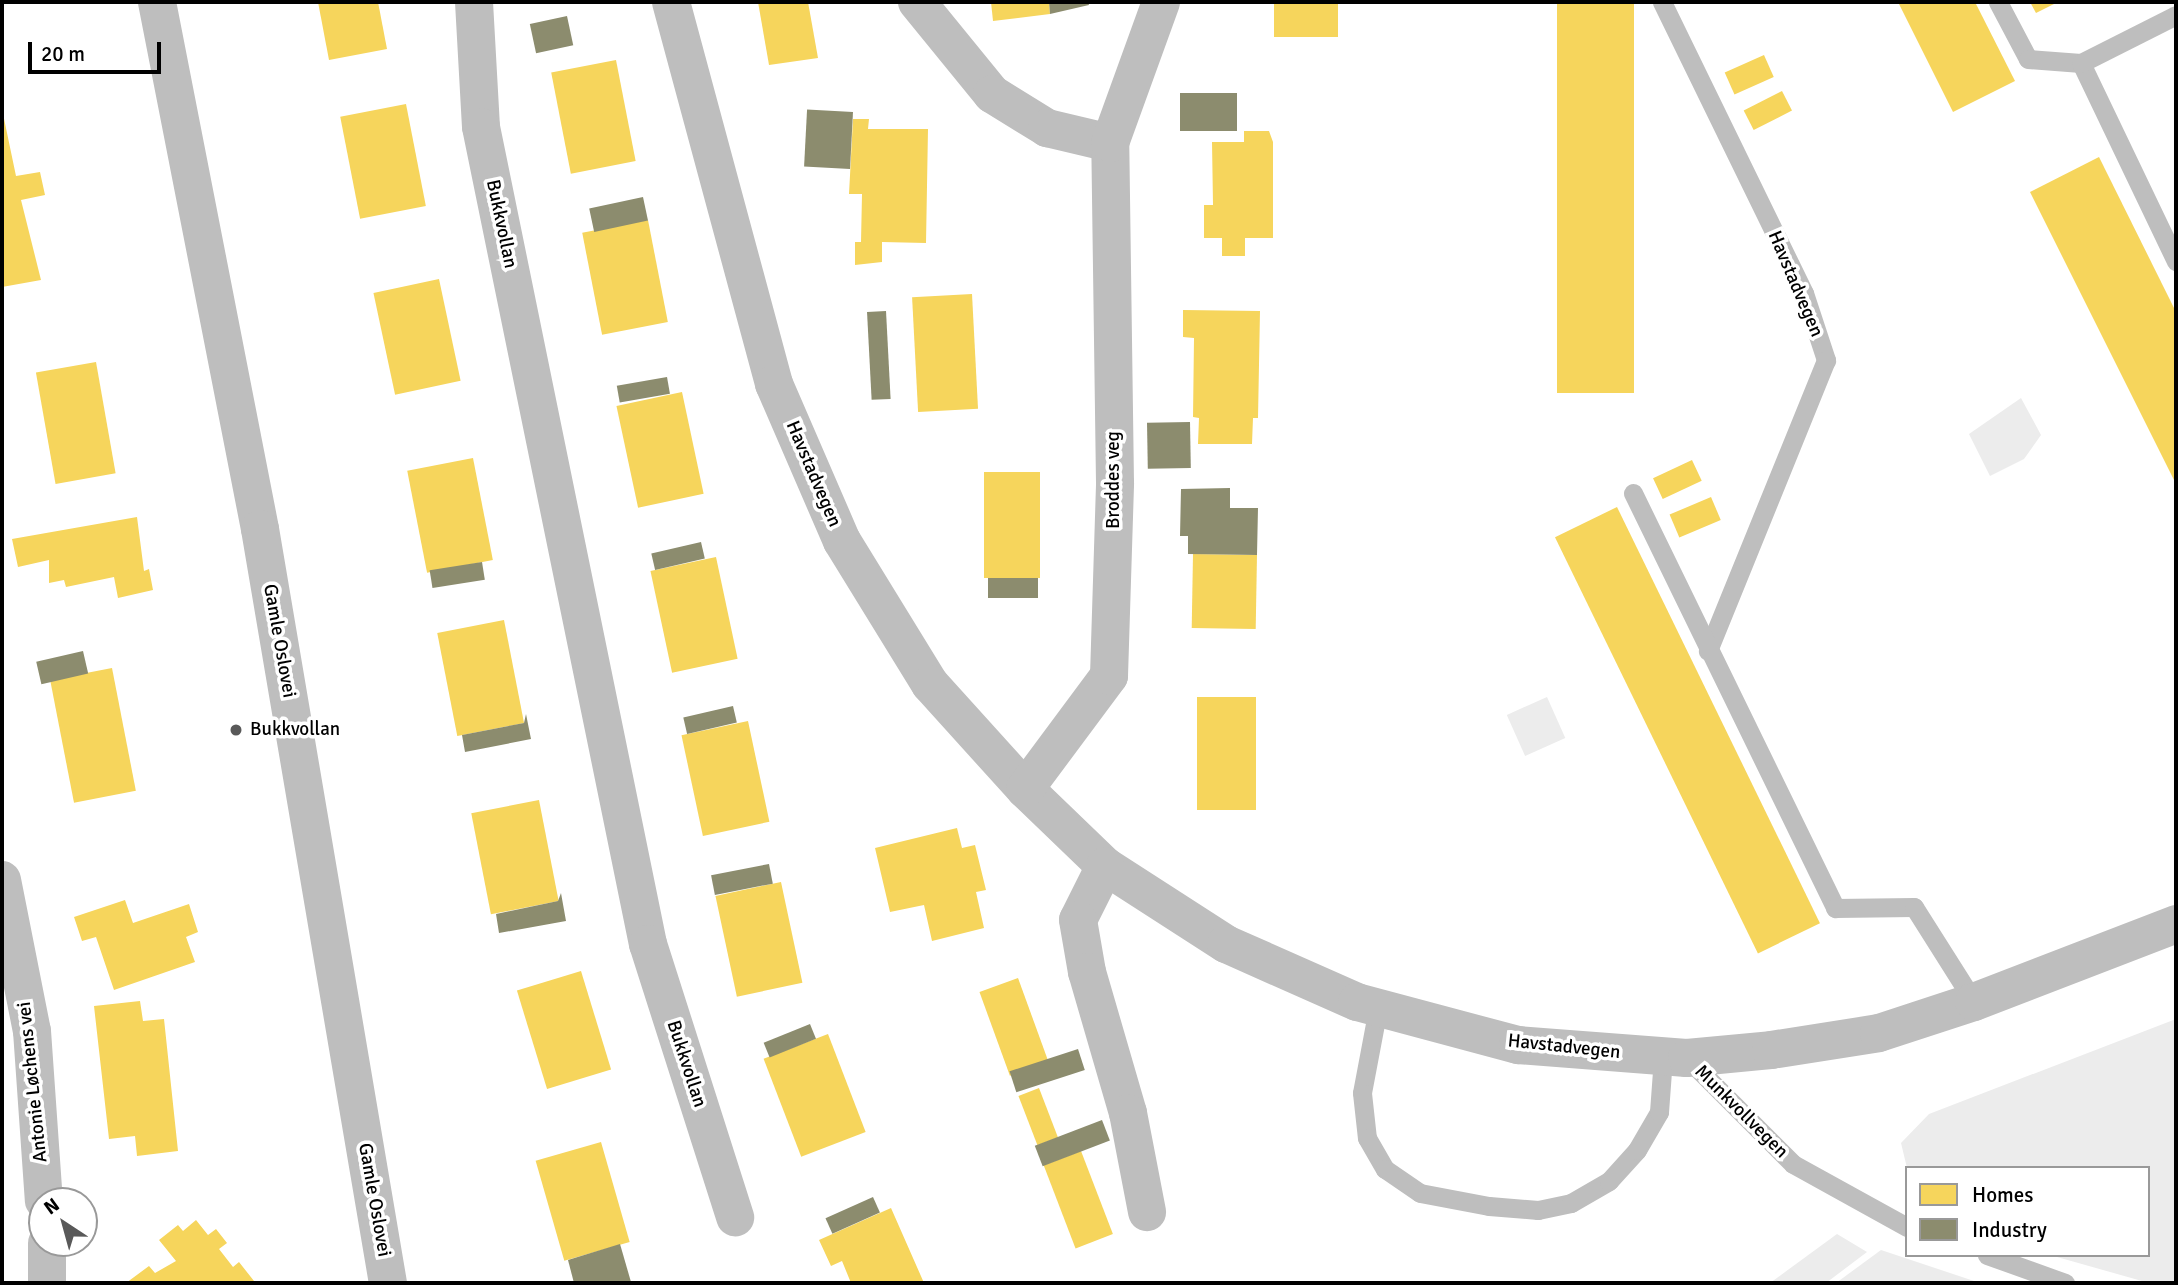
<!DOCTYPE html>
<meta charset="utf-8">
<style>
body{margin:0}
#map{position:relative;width:2178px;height:1285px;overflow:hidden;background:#fff;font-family:Signika,sans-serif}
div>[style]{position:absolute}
.green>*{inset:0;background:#ececec;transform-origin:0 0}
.homes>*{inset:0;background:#f6d55c;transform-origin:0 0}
.industry>*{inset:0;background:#8c8c6e;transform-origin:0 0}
.service>*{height:19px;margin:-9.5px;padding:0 9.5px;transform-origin:9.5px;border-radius:9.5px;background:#bebebe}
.minor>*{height:38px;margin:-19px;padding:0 19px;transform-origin:19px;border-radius:19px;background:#bebebe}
.tertiary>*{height:38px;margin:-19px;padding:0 19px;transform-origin:19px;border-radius:19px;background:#bebebe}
.dots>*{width:19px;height:19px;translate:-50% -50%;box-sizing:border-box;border:4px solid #fff;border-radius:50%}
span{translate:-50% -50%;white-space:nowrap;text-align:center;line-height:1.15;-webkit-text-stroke:7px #fff;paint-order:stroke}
.street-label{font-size:19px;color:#000}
.poi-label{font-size:19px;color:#000}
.left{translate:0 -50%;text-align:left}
.frame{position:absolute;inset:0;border:4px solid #000;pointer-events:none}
.legend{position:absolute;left:1905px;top:1166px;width:245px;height:91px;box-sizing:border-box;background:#fff;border:2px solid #999;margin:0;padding:9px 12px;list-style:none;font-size:21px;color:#000}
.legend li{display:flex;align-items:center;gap:14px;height:35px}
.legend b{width:35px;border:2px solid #999}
.north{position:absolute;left:28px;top:1187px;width:70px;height:70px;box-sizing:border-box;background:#fff;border:2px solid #999;border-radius:50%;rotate:324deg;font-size:19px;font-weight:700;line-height:28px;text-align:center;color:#000}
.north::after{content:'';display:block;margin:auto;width:24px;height:32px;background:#595959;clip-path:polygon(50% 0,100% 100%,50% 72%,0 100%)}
.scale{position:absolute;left:28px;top:42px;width:133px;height:32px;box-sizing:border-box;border:4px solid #000;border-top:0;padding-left:9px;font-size:21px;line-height:24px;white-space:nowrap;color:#000;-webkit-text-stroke:5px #fff;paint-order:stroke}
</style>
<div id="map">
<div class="green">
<i style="clip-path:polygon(2021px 398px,2041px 435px,2024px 459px,1990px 476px,1969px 434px)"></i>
<i style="left:1547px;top:697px;width:45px;height:44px;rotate:66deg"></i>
<i style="clip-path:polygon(2176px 1019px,2176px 1283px,2149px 1283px,2050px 1255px,2148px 1255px,2148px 1168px,1907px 1168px,1901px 1143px,1929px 1114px)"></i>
<i style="clip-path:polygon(1837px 1234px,1867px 1252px,1826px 1283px,1770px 1283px)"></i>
<i style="clip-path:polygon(1881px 1250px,1980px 1283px,1836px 1283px)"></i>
</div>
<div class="homes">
<i style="clip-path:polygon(318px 2px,378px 2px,387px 49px,329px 60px)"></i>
<i style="clip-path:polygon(758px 2px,808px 2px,818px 58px,769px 65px)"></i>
<i style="clip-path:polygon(991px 2px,1049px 2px,1050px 14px,993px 21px)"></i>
<i style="left:1274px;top:2px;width:64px;height:35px"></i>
<i style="left:1557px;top:2px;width:77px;height:391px"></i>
<i style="clip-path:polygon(1898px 2px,1975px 2px,2015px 81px,1953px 112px)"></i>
<i style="clip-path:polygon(2030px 2px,2058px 2px,2036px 13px)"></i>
<i style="left:1764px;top:55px;width:24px;height:43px;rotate:66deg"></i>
<i style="left:616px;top:60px;width:103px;height:66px;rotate:79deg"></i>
<i style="left:1782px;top:91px;width:22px;height:43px;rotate:63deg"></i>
<i style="left:406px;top:104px;width:104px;height:67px;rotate:79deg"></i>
<i style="clip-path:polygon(2px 109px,16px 176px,40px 172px,45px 195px,21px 200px,41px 280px,2px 287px)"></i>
<i style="clip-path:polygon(853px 119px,869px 119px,868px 129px,928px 129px,926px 243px,882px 242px,882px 262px,855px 265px,855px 242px,861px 242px,862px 194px,849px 194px)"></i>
<i style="clip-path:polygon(1244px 131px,1269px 131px,1273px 142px,1273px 238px,1245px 238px,1245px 256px,1222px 256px,1222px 238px,1204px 238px,1204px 205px,1213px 205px,1212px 142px,1244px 142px)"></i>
<i style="clip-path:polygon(2099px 157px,2176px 312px,2176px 484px,2030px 192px)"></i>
<i style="left:648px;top:220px;width:104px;height:67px;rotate:79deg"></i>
<i style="left:439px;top:279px;width:104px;height:67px;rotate:78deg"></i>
<i style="left:972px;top:294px;width:115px;height:60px;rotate:87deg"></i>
<i style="clip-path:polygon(1183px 310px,1260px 311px,1258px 418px,1253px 418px,1252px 444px,1198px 444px,1199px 418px,1193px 417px,1194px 338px,1183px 337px)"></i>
<i style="left:96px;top:362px;width:113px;height:61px;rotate:80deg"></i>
<i style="left:682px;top:392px;width:104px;height:67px;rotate:78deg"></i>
<i style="left:473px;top:458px;width:104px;height:67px;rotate:79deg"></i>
<i style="left:1692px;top:460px;width:23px;height:43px;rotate:65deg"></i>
<i style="left:1040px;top:472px;width:106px;height:56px;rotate:90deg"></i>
<i style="left:1711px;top:497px;width:25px;height:45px;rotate:67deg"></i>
<i style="left:1617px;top:507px;width:463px;height:69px;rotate:64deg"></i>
<i style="clip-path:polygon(137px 517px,144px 571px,149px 569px,153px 590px,118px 598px,114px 577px,66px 587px,64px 580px,49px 583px,49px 560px,18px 567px,12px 539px)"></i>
<i style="left:1193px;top:554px;width:64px;height:74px;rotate:1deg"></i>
<i style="left:716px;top:557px;width:104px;height:67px;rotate:78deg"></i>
<i style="left:504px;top:620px;width:105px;height:68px;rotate:79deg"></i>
<i style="left:112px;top:668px;width:125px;height:63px;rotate:79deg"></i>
<i style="left:1197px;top:697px;width:59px;height:113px"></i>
<i style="left:748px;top:721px;width:103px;height:68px;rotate:78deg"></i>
<i style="left:539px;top:800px;width:103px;height:69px;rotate:79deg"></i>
<i style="clip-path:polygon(957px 828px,962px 848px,975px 845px,986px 890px,976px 892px,984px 928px,932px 941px,924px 905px,890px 912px,875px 848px)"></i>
<i style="left:781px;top:882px;width:103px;height:67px;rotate:78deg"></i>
<i style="clip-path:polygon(125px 900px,133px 923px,189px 904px,198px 932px,186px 937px,195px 962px,114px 990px,96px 937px,82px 941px,74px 917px)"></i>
<i style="left:581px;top:971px;width:103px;height:67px;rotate:73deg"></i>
<i style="left:1018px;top:978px;width:89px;height:41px;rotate:70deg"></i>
<i style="clip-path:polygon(140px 1001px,143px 1021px,164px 1019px,178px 1151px,137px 1156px,135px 1136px,109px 1139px,94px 1006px)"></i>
<i style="left:828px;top:1034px;width:105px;height:69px;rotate:69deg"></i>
<i style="left:1039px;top:1088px;width:53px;height:22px;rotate:69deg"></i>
<i style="left:601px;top:1142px;width:104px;height:68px;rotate:74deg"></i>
<i style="left:1081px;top:1151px;width:89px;height:40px;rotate:69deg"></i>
<i style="clip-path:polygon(891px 1208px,924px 1283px,851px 1283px,842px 1261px,831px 1266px,819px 1240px)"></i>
<i style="clip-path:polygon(196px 1220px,208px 1235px,216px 1229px,227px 1243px,219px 1249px,233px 1267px,239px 1262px,254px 1281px,126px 1283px,149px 1266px,155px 1273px,176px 1261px,159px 1240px,178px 1225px,183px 1231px)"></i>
</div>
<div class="industry">
<i style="clip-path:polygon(1049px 2px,1088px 2px,1089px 5px,1050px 14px)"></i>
<i style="left:567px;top:16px;width:30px;height:38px;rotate:78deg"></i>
<i style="left:1180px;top:93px;width:57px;height:38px"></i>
<i style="left:853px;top:112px;width:57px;height:46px;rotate:93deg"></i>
<i style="left:643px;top:197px;width:24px;height:55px;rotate:78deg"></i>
<i style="left:886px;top:311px;width:88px;height:19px;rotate:87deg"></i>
<i style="left:667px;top:377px;width:17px;height:51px;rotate:80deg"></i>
<i style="left:1190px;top:422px;width:46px;height:43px;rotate:89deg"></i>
<i style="clip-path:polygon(1230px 488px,1230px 508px,1258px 508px,1257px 555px,1188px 554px,1188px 536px,1180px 536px,1181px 489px)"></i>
<i style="left:701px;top:542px;width:17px;height:51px;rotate:77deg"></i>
<i style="left:482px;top:562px;width:18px;height:53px;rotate:81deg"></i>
<i style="left:988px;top:578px;width:50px;height:20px"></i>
<i style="left:83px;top:651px;width:23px;height:48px;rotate:77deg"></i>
<i style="left:733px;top:706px;width:17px;height:51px;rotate:77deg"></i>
<i style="clip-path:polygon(526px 714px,531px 739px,465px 752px,462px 735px,524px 723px)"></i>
<i style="left:769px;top:864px;width:20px;height:59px;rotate:79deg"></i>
<i style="clip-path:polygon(561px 893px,566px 921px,499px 933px,496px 914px,558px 901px)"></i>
<i style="left:810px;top:1024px;width:16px;height:50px;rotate:68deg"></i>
<i style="left:1078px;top:1049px;width:22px;height:72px;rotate:72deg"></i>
<i style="left:1102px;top:1120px;width:22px;height:72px;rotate:69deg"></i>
<i style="left:873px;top:1197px;width:17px;height:52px;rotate:66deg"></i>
<i style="clip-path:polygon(620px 1244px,631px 1282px,574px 1283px,568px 1260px)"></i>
</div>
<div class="service">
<i style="left:1662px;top:2px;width:324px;rotate:64deg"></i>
<i style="left:1804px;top:293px;width:71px;rotate:71.8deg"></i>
<i style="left:1826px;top:360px;width:314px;rotate:112.1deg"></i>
<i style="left:1998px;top:2px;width:64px;rotate:62.2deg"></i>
<i style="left:2028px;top:59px;width:53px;rotate:4.3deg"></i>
<i style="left:2081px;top:63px;width:220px;rotate:64.4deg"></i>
<i style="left:2081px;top:63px;width:106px;rotate:-26.8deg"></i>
<i style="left:1633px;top:493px;width:462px;rotate:64deg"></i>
<i style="left:1835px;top:908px;width:79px;rotate:-0.7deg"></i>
<i style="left:1914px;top:907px;width:112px;rotate:57.7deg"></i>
<i style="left:1378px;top:1008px;width:86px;rotate:100.7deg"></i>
<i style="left:1362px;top:1093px;width:45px;rotate:83.7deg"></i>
<i style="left:1367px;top:1138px;width:36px;rotate:60deg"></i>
<i style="left:1385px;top:1169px;width:42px;rotate:34.4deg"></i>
<i style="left:1420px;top:1193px;width:70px;rotate:10.7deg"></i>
<i style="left:1489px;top:1206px;width:49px;rotate:4.7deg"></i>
<i style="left:1538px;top:1210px;width:34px;rotate:-12deg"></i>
<i style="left:1571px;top:1203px;width:44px;rotate:-30.1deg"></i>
<i style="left:1609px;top:1181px;width:42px;rotate:-47.9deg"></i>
<i style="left:1637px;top:1150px;width:44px;rotate:-59.9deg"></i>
<i style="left:1659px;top:1112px;width:55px;rotate:-85.8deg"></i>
<i style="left:1687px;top:1058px;width:150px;rotate:45deg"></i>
<i style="left:1793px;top:1164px;width:130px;rotate:28.9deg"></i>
<i style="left:1987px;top:1255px;width:83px;rotate:19.7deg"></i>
</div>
<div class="minor">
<i style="left:474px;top:2px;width:125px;rotate:86.8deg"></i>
<i style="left:481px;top:127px;width:834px;rotate:78.45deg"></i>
<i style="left:648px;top:944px;width:287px;rotate:72.3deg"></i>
<i style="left:671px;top:2px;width:396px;rotate:74.9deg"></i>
<i style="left:774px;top:384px;width:171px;rotate:66.6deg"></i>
<i style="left:842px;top:541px;width:168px;rotate:58.4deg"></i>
<i style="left:930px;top:684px;width:142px;rotate:47.9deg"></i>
<i style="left:1025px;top:789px;width:111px;rotate:43.9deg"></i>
<i style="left:1105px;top:866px;width:144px;rotate:32.8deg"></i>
<i style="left:1226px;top:944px;width:143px;rotate:23.9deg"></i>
<i style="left:1357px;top:1002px;width:167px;rotate:15deg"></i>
<i style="left:1518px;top:1045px;width:169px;rotate:4.4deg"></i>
<i style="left:1687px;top:1058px;width:84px;rotate:-5.4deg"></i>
<i style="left:1771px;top:1050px;width:109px;rotate:-8.9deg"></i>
<i style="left:1879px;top:1033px;width:100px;rotate:-18.1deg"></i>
<i style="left:1974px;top:1002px;width:217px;rotate:-21.1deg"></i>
<i style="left:917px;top:2px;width:119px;rotate:50.8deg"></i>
<i style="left:992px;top:94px;width:65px;rotate:31.7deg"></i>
<i style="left:1047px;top:128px;width:65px;rotate:13.4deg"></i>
<i style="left:1025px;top:789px;width:141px;rotate:-53.4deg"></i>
<i style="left:1109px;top:676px;width:193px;rotate:-88.2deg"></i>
<i style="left:1115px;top:483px;width:340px;rotate:-90.8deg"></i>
<i style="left:1110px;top:143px;width:150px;rotate:-70.1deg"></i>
<i style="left:1105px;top:866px;width:60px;rotate:116.6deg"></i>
<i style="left:1078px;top:920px;width:53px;rotate:80.2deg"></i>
<i style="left:1087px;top:972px;width:147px;rotate:73.8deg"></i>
<i style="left:1128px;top:1113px;width:101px;rotate:79.1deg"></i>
<i style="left:2px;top:880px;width:154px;rotate:78.8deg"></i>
<i style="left:32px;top:1031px;width:170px;rotate:86deg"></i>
<i style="left:47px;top:1283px;width:40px;rotate:-90deg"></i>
</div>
<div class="tertiary">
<i style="left:157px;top:2px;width:537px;rotate:78.94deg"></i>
<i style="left:260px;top:529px;width:765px;rotate:80.37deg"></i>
</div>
<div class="dots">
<i style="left:236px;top:730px;background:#595959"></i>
</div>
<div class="street-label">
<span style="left:501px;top:224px;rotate:78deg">Bukkvollan</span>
<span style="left:1795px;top:284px;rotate:67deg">Havstadvegen</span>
<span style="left:813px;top:474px;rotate:67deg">Havstadvegen</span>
<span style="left:1114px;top:480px;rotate:-90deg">Broddes veg</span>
<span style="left:279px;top:641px;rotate:80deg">Gamle Oslovei</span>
<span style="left:1564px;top:1047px;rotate:6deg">Havstadvegen</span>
<span style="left:686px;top:1064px;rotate:72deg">Bukkvollan</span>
<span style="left:33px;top:1082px;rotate:-96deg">Antonie Løchens vei</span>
<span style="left:1741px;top:1112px;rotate:45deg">Munkvollvegen</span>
<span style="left:374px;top:1200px;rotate:80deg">Gamle Oslovei</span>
</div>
<div class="poi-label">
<span class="left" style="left:250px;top:730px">Bukkvollan</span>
</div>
<div class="frame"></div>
<ul class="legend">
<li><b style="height:19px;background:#f6d55c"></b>Homes</li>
<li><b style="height:19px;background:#8c8c6e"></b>Industry</li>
</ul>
<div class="north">N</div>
<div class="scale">20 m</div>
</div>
